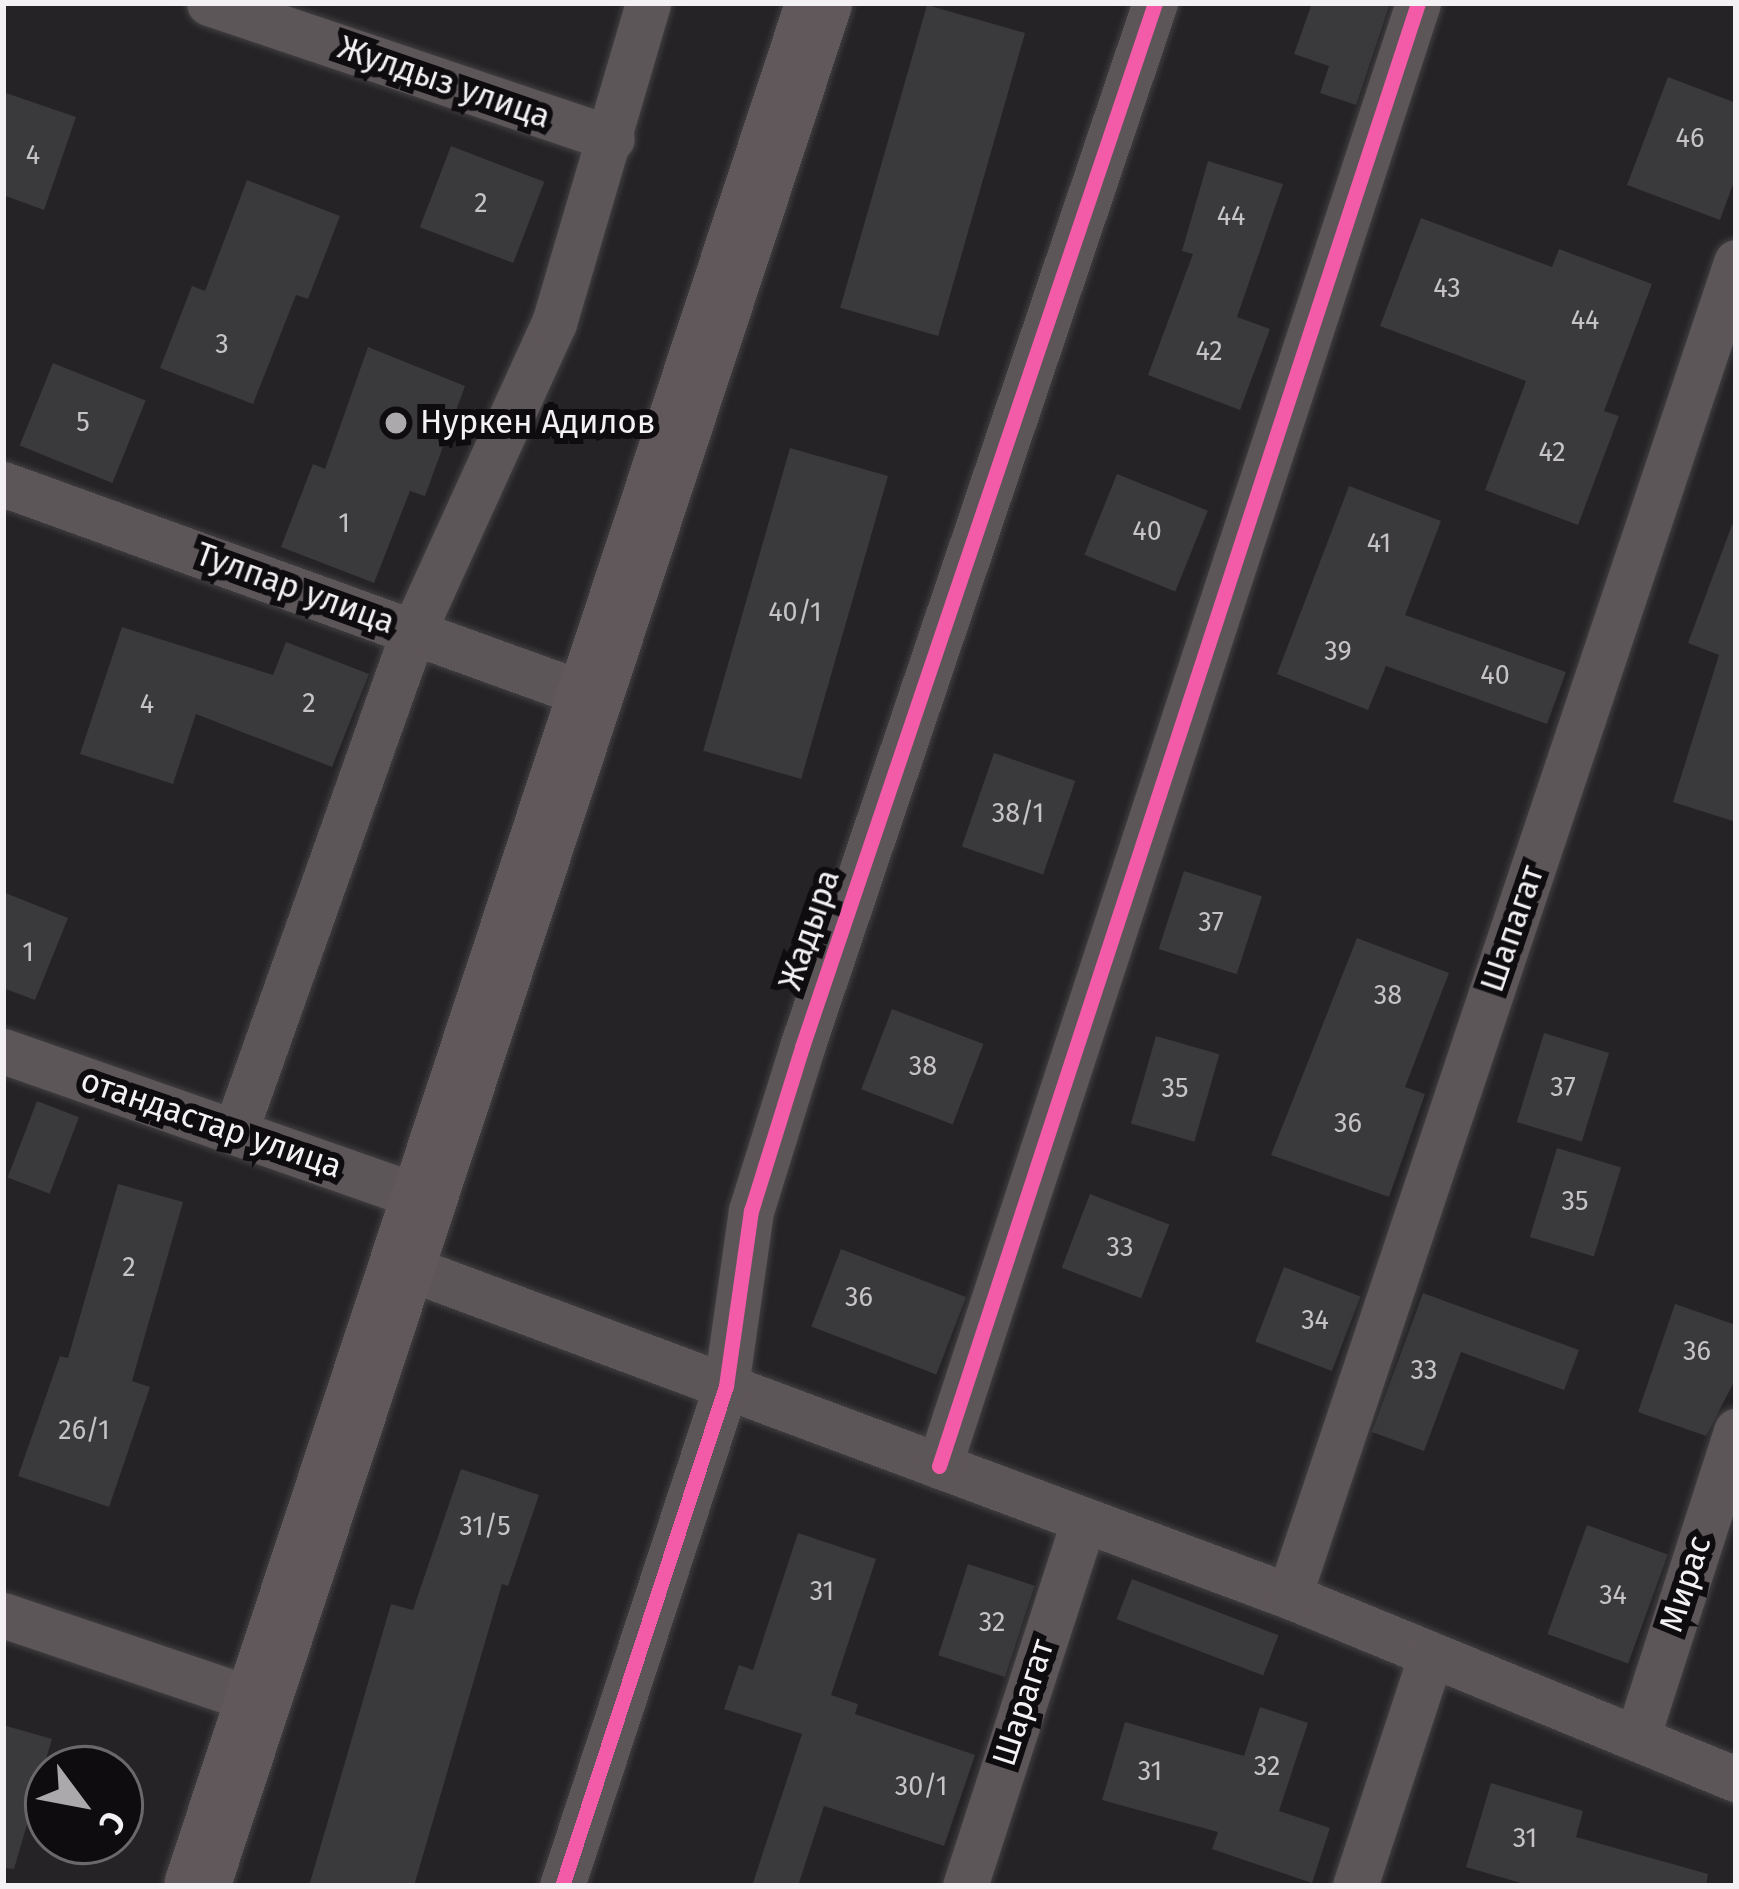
<!DOCTYPE html>
<meta charset="utf-8">
<style>
body{margin:0}
#map{position:relative;width:1739px;height:1889px;overflow:hidden;background:#252325;font-family:"Fira Sans",sans-serif}
div>[style]{position:absolute}
.building>*{inset:0;background:#3a393b;transform-origin:0 0}
.roads{filter:drop-shadow(0 0 3px #424042) drop-shadow(0 0 3px #424042)}
.minor>*{height:45px;margin:-22.5px;padding:0 22.5px;transform-origin:22.5px;border-radius:22.5px;background:#5d5659}
.secondary>*{height:66px;margin:-33px;padding:0 33px;transform-origin:33px;border-radius:33px;background:#60585b}
.cycleway>*{height:15px;margin:-7.5px;padding:0 7.5px;transform-origin:7.5px;border-radius:7.5px;background:#f35aa7}
.dots>*{width:33px;height:33px;translate:-50% -50%;box-sizing:border-box;border:6px solid #0e0c0e;border-radius:50%}
span{translate:-50% -50%;white-space:nowrap;text-align:center;line-height:1.15;-webkit-text-stroke:12px #0e0c0e;paint-order:stroke}
.number-label{font-size:27px;color:#c6c3c6}
.number-label span{-webkit-text-stroke-width:0}
.street-label{font-size:33px;color:#f4f1f4}
.poi-label{font-size:33px;color:#f4f1f4}
.left{translate:0 -50%;text-align:left}
.frame{position:absolute;inset:0;border:6px solid #f4f1f4;pointer-events:none}
.north{position:absolute;left:24px;top:1745px;width:120px;height:120px;box-sizing:border-box;background:#0e0c0e;border:3px solid #6a686a;border-radius:50%;rotate:122deg;font-size:33px;font-weight:700;line-height:48px;text-align:center;color:#f4f1f4}
.north::after{content:'';display:block;margin:auto;width:42px;height:54px;background:#aca9ac;clip-path:polygon(50% 0,100% 100%,50% 72%,0 100%)}
</style>
<div id="map">
<div class="building">
<i style="clip-path:polygon(1312px 3px,1390px 3px,1356px 105px,1320px 93px,1329px 66px,1294px 54px)"></i>
<i style="left:927px;top:5px;width:102px;height:315px;rotate:16deg"></i>
<i style="clip-path:polygon(1668px 77px,1736px 103px,1736px 176px,1720px 220px,1627px 185px)"></i>
<i style="clip-path:polygon(3px 92px,76px 117px,44px 210px,3px 195px)"></i>
<i style="left:451px;top:146px;width:100px;height:87px;rotate:21deg"></i>
<i style="clip-path:polygon(1208px 161px,1283px 184px,1237px 317px,1270px 329px,1240px 410px,1148px 375px,1193px 254px,1182px 251px)"></i>
<i style="clip-path:polygon(247px 180px,340px 216px,308px 299px,296px 295px,253px 404px,160px 368px,192px 286px,205px 291px)"></i>
<i style="clip-path:polygon(1421px 218px,1552px 267px,1559px 249px,1652px 284px,1604px 411px,1619px 416px,1578px 525px,1485px 490px,1526px 381px,1380px 326px)"></i>
<i style="clip-path:polygon(368px 347px,465px 386px,425px 496px,410px 491px,374px 583px,281px 547px,313px 464px,325px 469px)"></i>
<i style="left:53px;top:363px;width:100px;height:89px;rotate:22deg"></i>
<i style="left:790px;top:448px;width:102px;height:315px;rotate:16deg"></i>
<i style="left:1117px;top:474px;width:98px;height:87px;rotate:22deg"></i>
<i style="clip-path:polygon(1349px 486px,1441px 521px,1405px 615px,1566px 672px,1547px 724px,1386px 666px,1368px 710px,1277px 674px)"></i>
<i style="clip-path:polygon(1732px 525px,1736px 526px,1736px 822px,1673px 802px,1719px 655px,1688px 643px)"></i>
<i style="clip-path:polygon(122px 627px,273px 675px,286px 642px,369px 674px,332px 767px,196px 714px,173px 784px,80px 754px)"></i>
<i style="left:994px;top:753px;width:86px;height:99px;rotate:19deg"></i>
<i style="left:1184px;top:871px;width:82px;height:82px;rotate:18deg"></i>
<i style="clip-path:polygon(3px 892px,68px 918px,35px 1000px,3px 988px)"></i>
<i style="clip-path:polygon(1357px 938px,1449px 973px,1405px 1087px,1425px 1094px,1389px 1197px,1271px 1155px)"></i>
<i style="left:892px;top:1009px;width:98px;height:86px;rotate:21deg"></i>
<i style="left:1544px;top:1033px;width:68px;height:93px;rotate:17deg"></i>
<i style="left:1156px;top:1036px;width:66px;height:91px;rotate:16deg"></i>
<i style="left:37px;top:1101px;width:45px;height:82px;rotate:21deg"></i>
<i style="left:1557px;top:1148px;width:67px;height:93px;rotate:17deg"></i>
<i style="clip-path:polygon(118px 1184px,183px 1202px,132px 1381px,150px 1387px,109px 1507px,18px 1476px,60px 1356px,68px 1358px)"></i>
<i style="left:1090px;top:1194px;width:85px;height:79px;rotate:21deg"></i>
<i style="left:841px;top:1249px;width:134px;height:83px;rotate:21deg"></i>
<i style="left:1284px;top:1267px;width:82px;height:80px;rotate:21deg"></i>
<i style="clip-path:polygon(1423px 1293px,1579px 1350px,1564px 1390px,1461px 1352px,1424px 1451px,1372px 1432px)"></i>
<i style="clip-path:polygon(1675px 1304px,1736px 1325px,1736px 1378px,1706px 1436px,1638px 1412px)"></i>
<i style="clip-path:polygon(461px 1469px,539px 1495px,508px 1586px,502px 1584px,414px 1886px,309px 1886px,391px 1604px,413px 1610px)"></i>
<i style="left:1587px;top:1525px;width:86px;height:116px;rotate:20deg"></i>
<i style="clip-path:polygon(798px 1533px,876px 1559px,831px 1695px,858px 1704px,855px 1714px,975px 1755px,944px 1846px,824px 1806px,798px 1886px,752px 1886px,802px 1734px,724px 1709px,739px 1665px,753px 1670px)"></i>
<i style="left:968px;top:1564px;width:70px;height:96px;rotate:18deg"></i>
<i style="left:1132px;top:1579px;width:157px;height:43px;rotate:21deg"></i>
<i style="clip-path:polygon(1260px 1707px,1308px 1723px,1279px 1811px,1330px 1828px,1312px 1883px,1212px 1849px,1218px 1832px,1102px 1800px,1125px 1722px,1244px 1756px)"></i>
<i style="clip-path:polygon(3px 1725px,52px 1739px,14px 1869px,3px 1868px)"></i>
<i style="clip-path:polygon(1491px 1783px,1583px 1811px,1576px 1837px,1708px 1874px,1706px 1886px,1531px 1886px,1466px 1867px)"></i>
</div>
<div class="roads">
<div class="minor">
<i style="left:209px;top:3px;width:425px;rotate:18.6deg"></i>
<i style="left:3px;top:484px;width:621px;rotate:19.86deg"></i>
<i style="left:3px;top:1051px;width:441px;rotate:19.3deg"></i>
<i style="left:235px;top:1132px;width:531px;rotate:-70.4deg"></i>
<i style="left:413px;top:632px;width:340px;rotate:-65.5deg"></i>
<i style="left:554px;top:323px;width:334px;rotate:-73.6deg"></i>
<i style="left:398px;top:1264px;width:951px;rotate:20.44deg"></i>
<i style="left:1289px;top:1596px;width:483px;rotate:22.3deg"></i>
<i style="left:939px;top:1466px;width:1539px;rotate:-71.87deg"></i>
<i style="left:1289px;top:1596px;width:1407px;rotate:-71.47deg"></i>
<i style="left:3px;top:1615px;width:268px;rotate:18.7deg"></i>
<i style="left:1637px;top:1738px;width:323px;rotate:-72.1deg"></i>
<i style="left:562px;top:1886px;width:526px;rotate:-71.84deg"></i>
<i style="left:726px;top:1386px;width:177px;rotate:-81.9deg"></i>
<i style="left:751px;top:1211px;width:172px;rotate:-72.7deg"></i>
<i style="left:802px;top:1047px;width:1102px;rotate:-71.32deg"></i>
<i style="left:965px;top:1886px;width:385px;rotate:-72deg"></i>
<i style="left:1355px;top:1886px;width:243px;rotate:-71.8deg"></i>
</div>
<div class="secondary">
<i style="left:197px;top:1886px;width:1983px;rotate:-71.72deg"></i>
</div>
</div>
<div class="cycleway">
<i style="left:939px;top:1466px;width:1539px;rotate:-71.87deg"></i>
<i style="left:562px;top:1886px;width:526px;rotate:-71.84deg"></i>
<i style="left:726px;top:1386px;width:177px;rotate:-81.9deg"></i>
<i style="left:751px;top:1211px;width:172px;rotate:-72.7deg"></i>
<i style="left:802px;top:1047px;width:1102px;rotate:-71.32deg"></i>
</div>
<div class="dots">
<i style="left:396px;top:423px;background:#aca9ac"></i>
</div>
<div class="number-label">
<span style="left:1690px;top:139px">46</span>
<span style="left:33px;top:156px">4</span>
<span style="left:481px;top:204px">2</span>
<span style="left:1231px;top:217px">44</span>
<span style="left:1447px;top:289px">43</span>
<span style="left:1585px;top:321px">44</span>
<span style="left:222px;top:345px">3</span>
<span style="left:1209px;top:352px">42</span>
<span style="left:83px;top:423px">5</span>
<span style="left:1552px;top:453px">42</span>
<span style="left:344px;top:524px">1</span>
<span style="left:1147px;top:532px">40</span>
<span style="left:1379px;top:544px">41</span>
<span style="left:795px;top:613px">40/1</span>
<span style="left:1338px;top:652px">39</span>
<span style="left:1495px;top:676px">40</span>
<span style="left:309px;top:704px">2</span>
<span style="left:147px;top:705px">4</span>
<span style="left:1018px;top:814px">38/1</span>
<span style="left:1211px;top:923px">37</span>
<span style="left:28px;top:953px">1</span>
<span style="left:1388px;top:996px">38</span>
<span style="left:923px;top:1067px">38</span>
<span style="left:1563px;top:1088px">37</span>
<span style="left:1175px;top:1089px">35</span>
<span style="left:1348px;top:1124px">36</span>
<span style="left:1575px;top:1202px">35</span>
<span style="left:1120px;top:1248px">33</span>
<span style="left:129px;top:1268px">2</span>
<span style="left:859px;top:1298px">36</span>
<span style="left:1315px;top:1321px">34</span>
<span style="left:1697px;top:1352px">36</span>
<span style="left:1424px;top:1371px">33</span>
<span style="left:84px;top:1431px">26/1</span>
<span style="left:485px;top:1527px">31/5</span>
<span style="left:822px;top:1592px">31</span>
<span style="left:1613px;top:1596px">34</span>
<span style="left:992px;top:1623px">32</span>
<span style="left:1267px;top:1767px">32</span>
<span style="left:1150px;top:1772px">31</span>
<span style="left:921px;top:1787px">30/1</span>
<span style="left:1525px;top:1839px">31</span>
</div>
<div class="street-label">
<span style="left:444px;top:83px;rotate:19deg">Жулдыз улица</span>
<span style="left:295px;top:589px;rotate:20deg">Тулпар улица</span>
<span style="left:1513px;top:929px;rotate:-71deg">Шапагат</span>
<span style="left:810px;top:930px;rotate:-71deg">Жадыра</span>
<span style="left:211px;top:1124px;rotate:19deg">отандастар улица</span>
<span style="left:1686px;top:1584px;rotate:-72deg">Мирас</span>
<span style="left:1024px;top:1703px;rotate:-72deg">Шарагат</span>
</div>
<div class="poi-label">
<span class="left" style="left:420px;top:423px">Нуркен Адилов</span>
</div>
<div class="frame"></div>
<div class="north">С</div>
</div>
